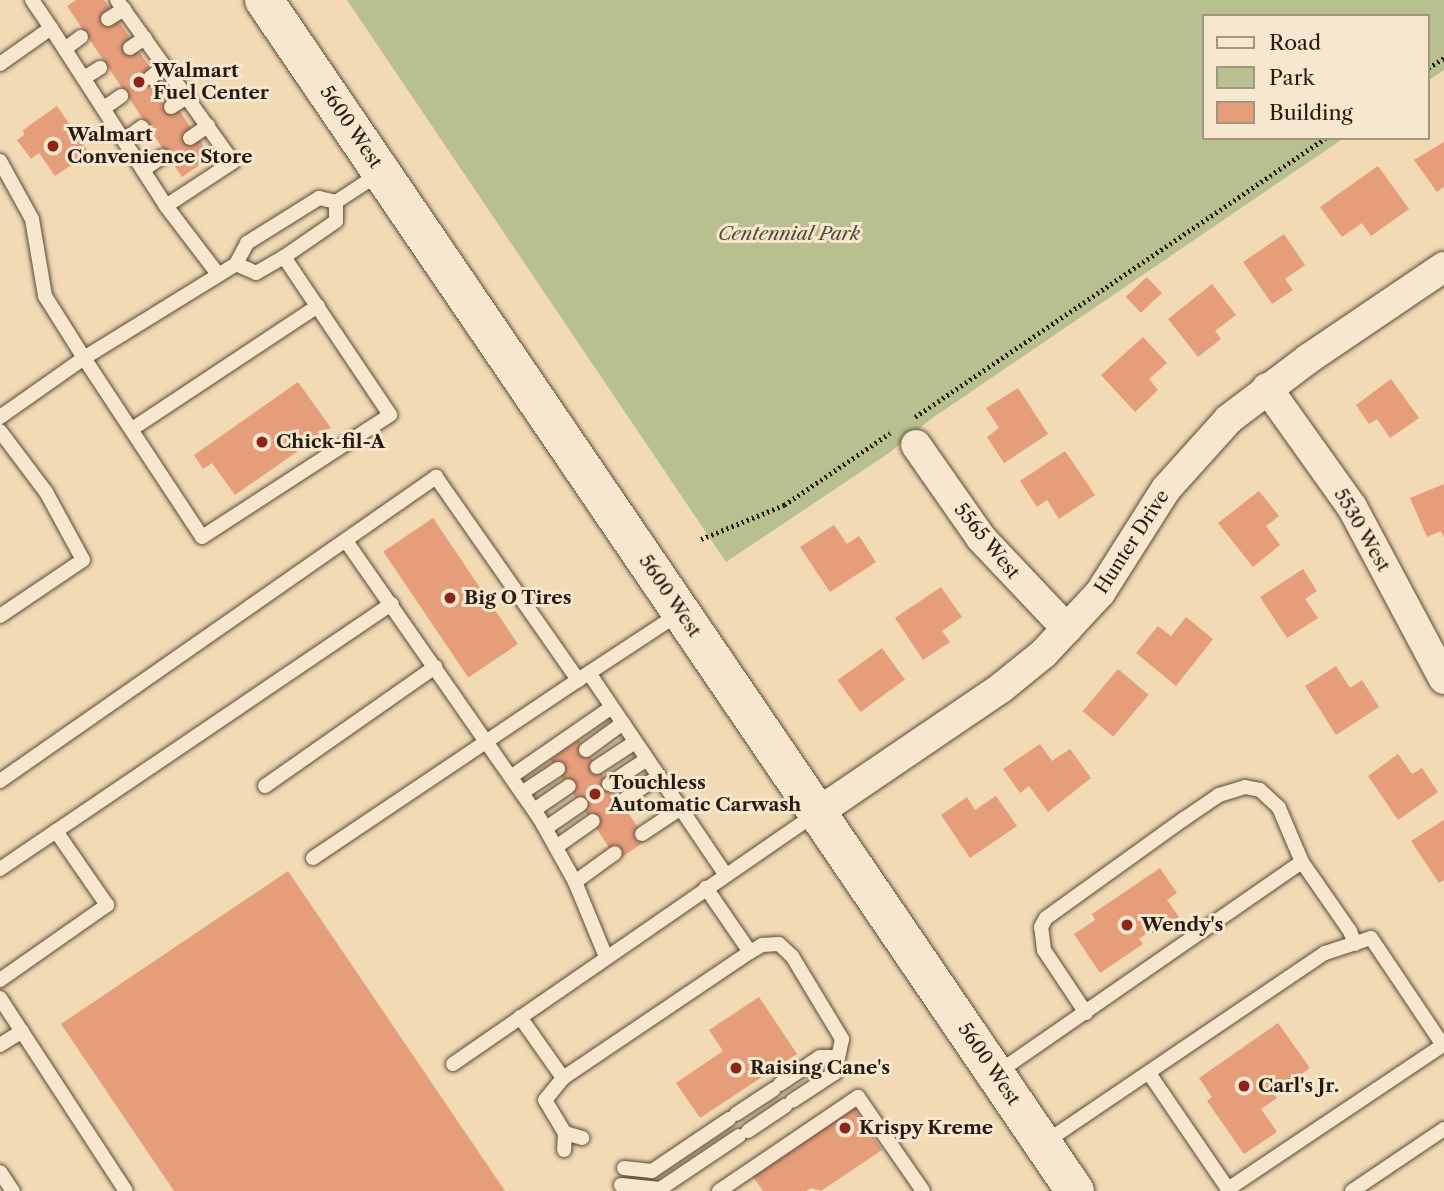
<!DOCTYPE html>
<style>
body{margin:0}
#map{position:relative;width:1444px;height:1191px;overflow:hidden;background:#f1dab4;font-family:"Libre Caslon Text",serif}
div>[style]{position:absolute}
.green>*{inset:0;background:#b8c08f}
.building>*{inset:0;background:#e69d7a;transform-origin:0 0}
.path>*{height:4.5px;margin-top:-2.25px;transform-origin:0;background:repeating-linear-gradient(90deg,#281a0f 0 2px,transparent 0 5.5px)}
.roads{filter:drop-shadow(0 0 2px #5a4a38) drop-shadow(0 0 2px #5a4a38)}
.service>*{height:14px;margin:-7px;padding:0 7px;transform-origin:7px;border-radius:7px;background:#f6e7ce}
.minor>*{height:30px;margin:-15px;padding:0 15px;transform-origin:15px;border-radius:15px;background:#f6e7ce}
.secondary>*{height:38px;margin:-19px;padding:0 19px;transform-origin:19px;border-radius:19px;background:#f6e7ce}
.dots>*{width:19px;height:19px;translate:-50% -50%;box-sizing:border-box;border:4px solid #f6e7ce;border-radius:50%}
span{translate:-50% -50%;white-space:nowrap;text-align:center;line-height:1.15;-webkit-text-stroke:6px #f6e7ce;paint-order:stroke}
.poi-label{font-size:19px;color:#281a0f;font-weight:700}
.left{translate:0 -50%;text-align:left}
.street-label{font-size:19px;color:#281a0f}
.park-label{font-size:19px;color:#534c35;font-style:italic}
.legend{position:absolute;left:1202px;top:14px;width:228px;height:126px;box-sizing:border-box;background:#f6e7ce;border:2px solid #a49582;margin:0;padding:9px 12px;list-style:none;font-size:21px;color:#281a0f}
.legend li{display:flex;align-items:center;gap:14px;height:35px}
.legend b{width:35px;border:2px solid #a49582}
</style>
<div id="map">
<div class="green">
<i style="clip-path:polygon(347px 0,1444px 0,1444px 70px,1428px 81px,1428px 16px,1204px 16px,1204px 138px,1344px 138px,931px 419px,889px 453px,726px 562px)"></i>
</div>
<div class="building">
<i style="clip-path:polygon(76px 0,104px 0,211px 157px,182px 177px,67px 6px)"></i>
<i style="clip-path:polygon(57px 106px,89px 153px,55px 176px,39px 153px,31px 159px,17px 140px,24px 135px,23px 130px)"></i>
<i style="clip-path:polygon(1444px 142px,1444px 187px,1437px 192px,1414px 160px)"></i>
<i style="clip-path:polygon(1378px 166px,1409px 209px,1371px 236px,1362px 223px,1342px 237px,1320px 207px)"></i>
<i style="clip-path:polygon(1284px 234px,1305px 265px,1285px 279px,1293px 290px,1272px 304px,1243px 262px)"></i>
<i style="left:1147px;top:277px;width:22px;height:29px;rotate:47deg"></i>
<i style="clip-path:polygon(1212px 284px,1236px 315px,1215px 331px,1221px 339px,1198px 357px,1168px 319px)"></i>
<i style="clip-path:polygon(1143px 337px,1167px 363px,1149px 379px,1158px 390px,1135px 412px,1101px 375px)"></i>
<i style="clip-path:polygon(1391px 379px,1419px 418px,1390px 438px,1377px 419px,1369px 424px,1356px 405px)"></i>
<i style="clip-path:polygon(298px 382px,331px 428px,235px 495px,212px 463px,203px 469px,194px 455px)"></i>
<i style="clip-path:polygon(1018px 388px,1048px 434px,1004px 463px,987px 437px,999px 428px,986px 408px)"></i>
<i style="clip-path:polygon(1065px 451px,1095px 495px,1059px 519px,1047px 500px,1037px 507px,1020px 481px)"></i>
<i style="clip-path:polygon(1444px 484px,1444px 537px,1441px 531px,1427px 537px,1410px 498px)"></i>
<i style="clip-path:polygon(1259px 491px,1279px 516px,1266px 526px,1280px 545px,1253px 567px,1218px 523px)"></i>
<i style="left:433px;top:518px;width:152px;height:60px;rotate:56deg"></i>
<i style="clip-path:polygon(834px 525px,847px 544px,859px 536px,876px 562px,830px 592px,800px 547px)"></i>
<i style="clip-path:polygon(1303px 569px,1317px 591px,1305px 599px,1318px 618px,1287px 638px,1260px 597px)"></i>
<i style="clip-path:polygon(941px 587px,962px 617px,942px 631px,950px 642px,923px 660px,895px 618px)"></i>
<i style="clip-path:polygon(1186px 617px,1213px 639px,1176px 686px,1136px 653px,1158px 626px,1171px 636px)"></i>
<i style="left:882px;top:648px;width:39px;height:55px;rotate:54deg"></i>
<i style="clip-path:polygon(1336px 666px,1350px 688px,1362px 680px,1379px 707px,1336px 735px,1305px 686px)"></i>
<i style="left:1118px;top:669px;width:40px;height:55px;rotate:40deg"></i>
<i style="left:579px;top:740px;width:121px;height:35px;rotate:56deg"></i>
<i style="clip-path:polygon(1040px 744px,1052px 761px,1070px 749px,1091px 778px,1048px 812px,1029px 786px,1020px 793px,1003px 769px)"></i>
<i style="clip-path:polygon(1398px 754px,1412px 774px,1422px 768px,1438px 792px,1398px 820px,1368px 776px)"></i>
<i style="clip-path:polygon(996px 796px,1017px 826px,970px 858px,941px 815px,967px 797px,975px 810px)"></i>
<i style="clip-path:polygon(1444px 820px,1444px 880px,1439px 883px,1411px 841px)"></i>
<i style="clip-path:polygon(1160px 868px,1177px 893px,1167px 900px,1179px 917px,1153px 934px,1151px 931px,1139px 939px,1143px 944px,1100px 973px,1074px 934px,1095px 920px,1092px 914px)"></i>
<i style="clip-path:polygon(288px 871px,505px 1191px,174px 1191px,61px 1024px)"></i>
<i style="clip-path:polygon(759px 997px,797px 1054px,700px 1118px,676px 1083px,723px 1051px,709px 1030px)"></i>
<i style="clip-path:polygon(1278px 1023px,1310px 1068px,1273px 1094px,1277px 1098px,1261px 1109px,1277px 1132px,1244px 1154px,1207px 1101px,1212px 1097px,1199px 1078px)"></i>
<i style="clip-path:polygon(853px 1106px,882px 1150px,821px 1191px,811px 1188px,806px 1191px,763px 1191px,752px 1175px)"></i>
</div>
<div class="path">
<i style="left:1428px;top:68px;width:19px;rotate:-32deg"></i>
<i style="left:915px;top:417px;width:496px;rotate:-34.2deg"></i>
<i style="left:701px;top:539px;width:90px;rotate:-22.3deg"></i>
<i style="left:784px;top:505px;width:128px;rotate:-34.2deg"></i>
</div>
<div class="roads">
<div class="service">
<i style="left:117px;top:0;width:199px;rotate:54.4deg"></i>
<i style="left:233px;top:162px;width:80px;rotate:146.7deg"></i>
<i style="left:166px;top:206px;width:84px;rotate:52.7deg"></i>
<i style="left:108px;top:19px;width:19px;rotate:-32deg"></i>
<i style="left:51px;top:28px;width:212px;rotate:57.1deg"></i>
<i style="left:130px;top:48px;width:18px;rotate:-34deg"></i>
<i style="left:65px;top:49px;width:20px;rotate:-37deg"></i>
<i style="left:0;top:64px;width:62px;rotate:-35.2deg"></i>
<i style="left:51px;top:28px;width:34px;rotate:-124deg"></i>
<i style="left:84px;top:78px;width:19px;rotate:-32deg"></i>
<i style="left:150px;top:78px;width:19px;rotate:-39deg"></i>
<i style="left:171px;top:107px;width:19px;rotate:-32deg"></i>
<i style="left:104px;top:108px;width:21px;rotate:-35deg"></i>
<i style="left:190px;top:138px;width:22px;rotate:-34deg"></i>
<i style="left:124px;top:140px;width:22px;rotate:-36deg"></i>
<i style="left:0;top:161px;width:66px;rotate:61.1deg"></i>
<i style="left:32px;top:219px;width:78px;rotate:80.4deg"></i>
<i style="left:45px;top:296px;width:73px;rotate:57.8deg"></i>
<i style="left:84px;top:358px;width:103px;rotate:144.9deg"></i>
<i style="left:143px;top:170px;width:24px;rotate:-35deg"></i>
<i style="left:284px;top:257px;width:190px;rotate:56.1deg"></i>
<i style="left:390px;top:415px;width:224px;rotate:147deg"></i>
<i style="left:202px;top:537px;width:214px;rotate:-123.4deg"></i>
<i style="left:84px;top:358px;width:179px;rotate:-31.7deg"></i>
<i style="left:236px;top:264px;width:24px;rotate:-62deg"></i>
<i style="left:247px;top:243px;width:85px;rotate:-32deg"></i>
<i style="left:319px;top:198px;width:17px;rotate:13deg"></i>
<i style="left:336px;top:202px;width:53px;rotate:-33.4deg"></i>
<i style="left:236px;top:264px;width:22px;rotate:24deg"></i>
<i style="left:256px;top:273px;width:32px;rotate:-30deg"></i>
<i style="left:284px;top:257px;width:63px;rotate:-34.7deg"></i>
<i style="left:336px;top:221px;width:19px;rotate:-90deg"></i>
<i style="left:132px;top:429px;width:223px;rotate:-33.5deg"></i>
<i style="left:0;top:431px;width:76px;rotate:53deg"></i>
<i style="left:46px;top:492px;width:77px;rotate:61.4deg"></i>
<i style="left:83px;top:560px;width:100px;rotate:146deg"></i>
<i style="left:346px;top:541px;width:339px;rotate:55.1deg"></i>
<i style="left:540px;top:819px;width:72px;rotate:60.9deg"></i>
<i style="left:575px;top:882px;width:81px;rotate:67.5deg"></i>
<i style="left:589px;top:673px;width:244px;rotate:55.9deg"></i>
<i style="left:586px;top:750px;width:46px;rotate:-36.1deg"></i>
<i style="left:597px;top:767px;width:45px;rotate:-33.3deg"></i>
<i style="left:512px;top:776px;width:121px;rotate:-34.6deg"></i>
<i style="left:0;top:781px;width:532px;rotate:-34.89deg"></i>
<i style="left:436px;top:477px;width:248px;rotate:55deg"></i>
<i style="left:578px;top:680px;width:122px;rotate:-33.3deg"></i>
<i style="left:609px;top:784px;width:45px;rotate:-33.3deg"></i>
<i style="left:265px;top:786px;width:208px;rotate:-35deg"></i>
<i style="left:523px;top:792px;width:42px;rotate:-33.3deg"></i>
<i style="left:621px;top:802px;width:46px;rotate:-34.4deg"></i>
<i style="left:534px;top:810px;width:42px;rotate:-34.4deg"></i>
<i style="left:546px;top:828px;width:42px;rotate:-34.4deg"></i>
<i style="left:642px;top:834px;width:47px;rotate:-33.7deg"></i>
<i style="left:556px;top:847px;width:45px;rotate:-35.1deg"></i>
<i style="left:313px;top:858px;width:319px;rotate:-33.9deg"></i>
<i style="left:0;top:869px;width:473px;rotate:-34.1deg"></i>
<i style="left:575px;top:882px;width:49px;rotate:-35.9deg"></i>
<i style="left:750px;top:952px;width:14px;rotate:-30deg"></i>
<i style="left:762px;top:945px;width:17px;rotate:-3deg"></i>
<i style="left:779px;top:944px;width:18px;rotate:43deg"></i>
<i style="left:792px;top:956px;width:97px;rotate:58.9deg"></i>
<i style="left:842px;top:1039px;width:35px;rotate:102deg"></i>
<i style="left:835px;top:1073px;width:51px;rotate:146.9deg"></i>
<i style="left:0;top:980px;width:131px;rotate:-35deg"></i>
<i style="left:107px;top:905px;width:90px;rotate:-124.6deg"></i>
<i style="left:0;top:998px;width:230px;rotate:56.9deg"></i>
<i style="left:1086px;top:1013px;width:76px;rotate:-123.7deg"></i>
<i style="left:1044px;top:950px;width:23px;rotate:-97deg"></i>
<i style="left:1041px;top:927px;width:10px;rotate:-61deg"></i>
<i style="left:1046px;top:918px;width:170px;rotate:-35.7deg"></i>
<i style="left:1184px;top:819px;width:42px;rotate:-34.4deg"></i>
<i style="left:1219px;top:795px;width:27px;rotate:-17deg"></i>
<i style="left:1245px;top:787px;width:15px;rotate:11deg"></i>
<i style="left:1260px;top:790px;width:26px;rotate:43deg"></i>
<i style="left:1279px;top:808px;width:59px;rotate:66.9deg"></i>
<i style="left:520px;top:1017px;width:75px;rotate:54.8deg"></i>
<i style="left:563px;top:1078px;width:225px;rotate:-34deg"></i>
<i style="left:750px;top:952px;width:78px;rotate:-124.5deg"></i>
<i style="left:0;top:1045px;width:26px;rotate:-32deg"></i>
<i style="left:453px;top:1064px;width:442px;rotate:-34.6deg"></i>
<i style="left:997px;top:1073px;width:371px;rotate:-34.7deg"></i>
<i style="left:1302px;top:862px;width:84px;rotate:55.2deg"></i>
<i style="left:1350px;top:931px;width:14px;rotate:69deg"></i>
<i style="left:563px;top:1078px;width:28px;rotate:129deg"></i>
<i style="left:545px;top:1100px;width:39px;rotate:59deg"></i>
<i style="left:565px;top:1133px;width:17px;rotate:93deg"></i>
<i style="left:780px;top:1084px;width:48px;rotate:-34deg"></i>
<i style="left:820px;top:1057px;width:18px"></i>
<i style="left:736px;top:1114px;width:45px;rotate:-33.3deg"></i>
<i style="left:748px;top:1131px;width:45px;rotate:-34deg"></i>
<i style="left:565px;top:1133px;width:18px;rotate:16deg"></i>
<i style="left:1044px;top:1143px;width:339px;rotate:-34.1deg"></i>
<i style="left:1325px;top:953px;width:48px;rotate:-18.1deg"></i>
<i style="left:1371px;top:938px;width:129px;rotate:56.1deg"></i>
<i style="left:1443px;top:1045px;width:259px;rotate:146.2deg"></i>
<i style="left:1228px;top:1189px;width:140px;rotate:-124.3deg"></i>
<i style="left:624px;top:1168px;width:28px;rotate:6deg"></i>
<i style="left:652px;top:1171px;width:93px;rotate:-34deg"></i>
<i style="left:0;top:1172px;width:23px;rotate:56deg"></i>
<i style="left:621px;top:1185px;width:39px;rotate:6deg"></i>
<i style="left:660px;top:1189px;width:95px;rotate:-33.9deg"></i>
<i style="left:719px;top:1191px;width:168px;rotate:-34.1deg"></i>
<i style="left:858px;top:1097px;width:114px;rotate:55.3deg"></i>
<i style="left:1352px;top:1191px;width:111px;rotate:-34deg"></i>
</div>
<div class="minor">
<i style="left:1267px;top:388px;width:146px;rotate:54.5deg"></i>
<i style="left:1352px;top:507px;width:195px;rotate:61.9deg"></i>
<i style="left:916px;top:445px;width:113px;rotate:55deg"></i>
<i style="left:981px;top:538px;width:125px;rotate:46.6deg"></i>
<i style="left:817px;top:813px;width:222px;rotate:-34.2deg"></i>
<i style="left:1001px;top:688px;width:55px;rotate:-39.1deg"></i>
<i style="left:1044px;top:653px;width:82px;rotate:-47deg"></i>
<i style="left:1100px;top:593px;width:123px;rotate:-57.6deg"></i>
<i style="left:1166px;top:489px;width:94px;rotate:-48deg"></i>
<i style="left:1229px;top:419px;width:99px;rotate:-37.2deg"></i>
<i style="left:1308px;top:359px;width:164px;rotate:-34.1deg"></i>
</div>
<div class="secondary">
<i style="left:264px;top:0;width:1441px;rotate:55.75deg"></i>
</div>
</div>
<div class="dots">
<i style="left:139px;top:82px;background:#8f2418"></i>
<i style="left:53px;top:146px;background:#8f2418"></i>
<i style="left:262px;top:442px;background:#8f2418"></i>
<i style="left:450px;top:598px;background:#8f2418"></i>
<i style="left:595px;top:794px;background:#8f2418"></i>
<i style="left:1127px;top:925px;background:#8f2418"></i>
<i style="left:736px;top:1068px;background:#8f2418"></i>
<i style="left:1244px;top:1086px;background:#8f2418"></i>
<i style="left:845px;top:1128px;background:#8f2418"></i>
</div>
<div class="poi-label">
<span class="left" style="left:153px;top:82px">Walmart<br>Fuel Center</span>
<span class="left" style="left:67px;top:146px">Walmart<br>Convenience Store</span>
<span class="left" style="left:276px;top:442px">Chick-fil-A</span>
<span class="left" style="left:464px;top:598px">Big O Tires</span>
<span class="left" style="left:609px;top:794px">Touchless<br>Automatic Carwash</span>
<span class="left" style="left:1141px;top:925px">Wendy's</span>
<span class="left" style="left:750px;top:1068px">Raising Cane's</span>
<span class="left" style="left:1258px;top:1086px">Carl's Jr.</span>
<span class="left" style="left:859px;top:1128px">Krispy Kreme</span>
</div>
<div class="street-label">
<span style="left:351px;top:127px;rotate:56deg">5600 West</span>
<span style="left:1362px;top:530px;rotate:60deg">5530 West</span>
<span style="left:987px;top:541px;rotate:51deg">5565 West</span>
<span style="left:1132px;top:542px;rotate:-57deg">Hunter Drive</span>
<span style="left:670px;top:596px;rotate:56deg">5600 West</span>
<span style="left:989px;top:1064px;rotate:56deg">5600 West</span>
</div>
<div class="park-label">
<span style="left:789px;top:234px">Centennial Park</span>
</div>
<ul class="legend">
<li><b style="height:9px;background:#f6e7ce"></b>Road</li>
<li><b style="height:19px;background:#b8c08f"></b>Park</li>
<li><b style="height:19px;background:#e69d7a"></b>Building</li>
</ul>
</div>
